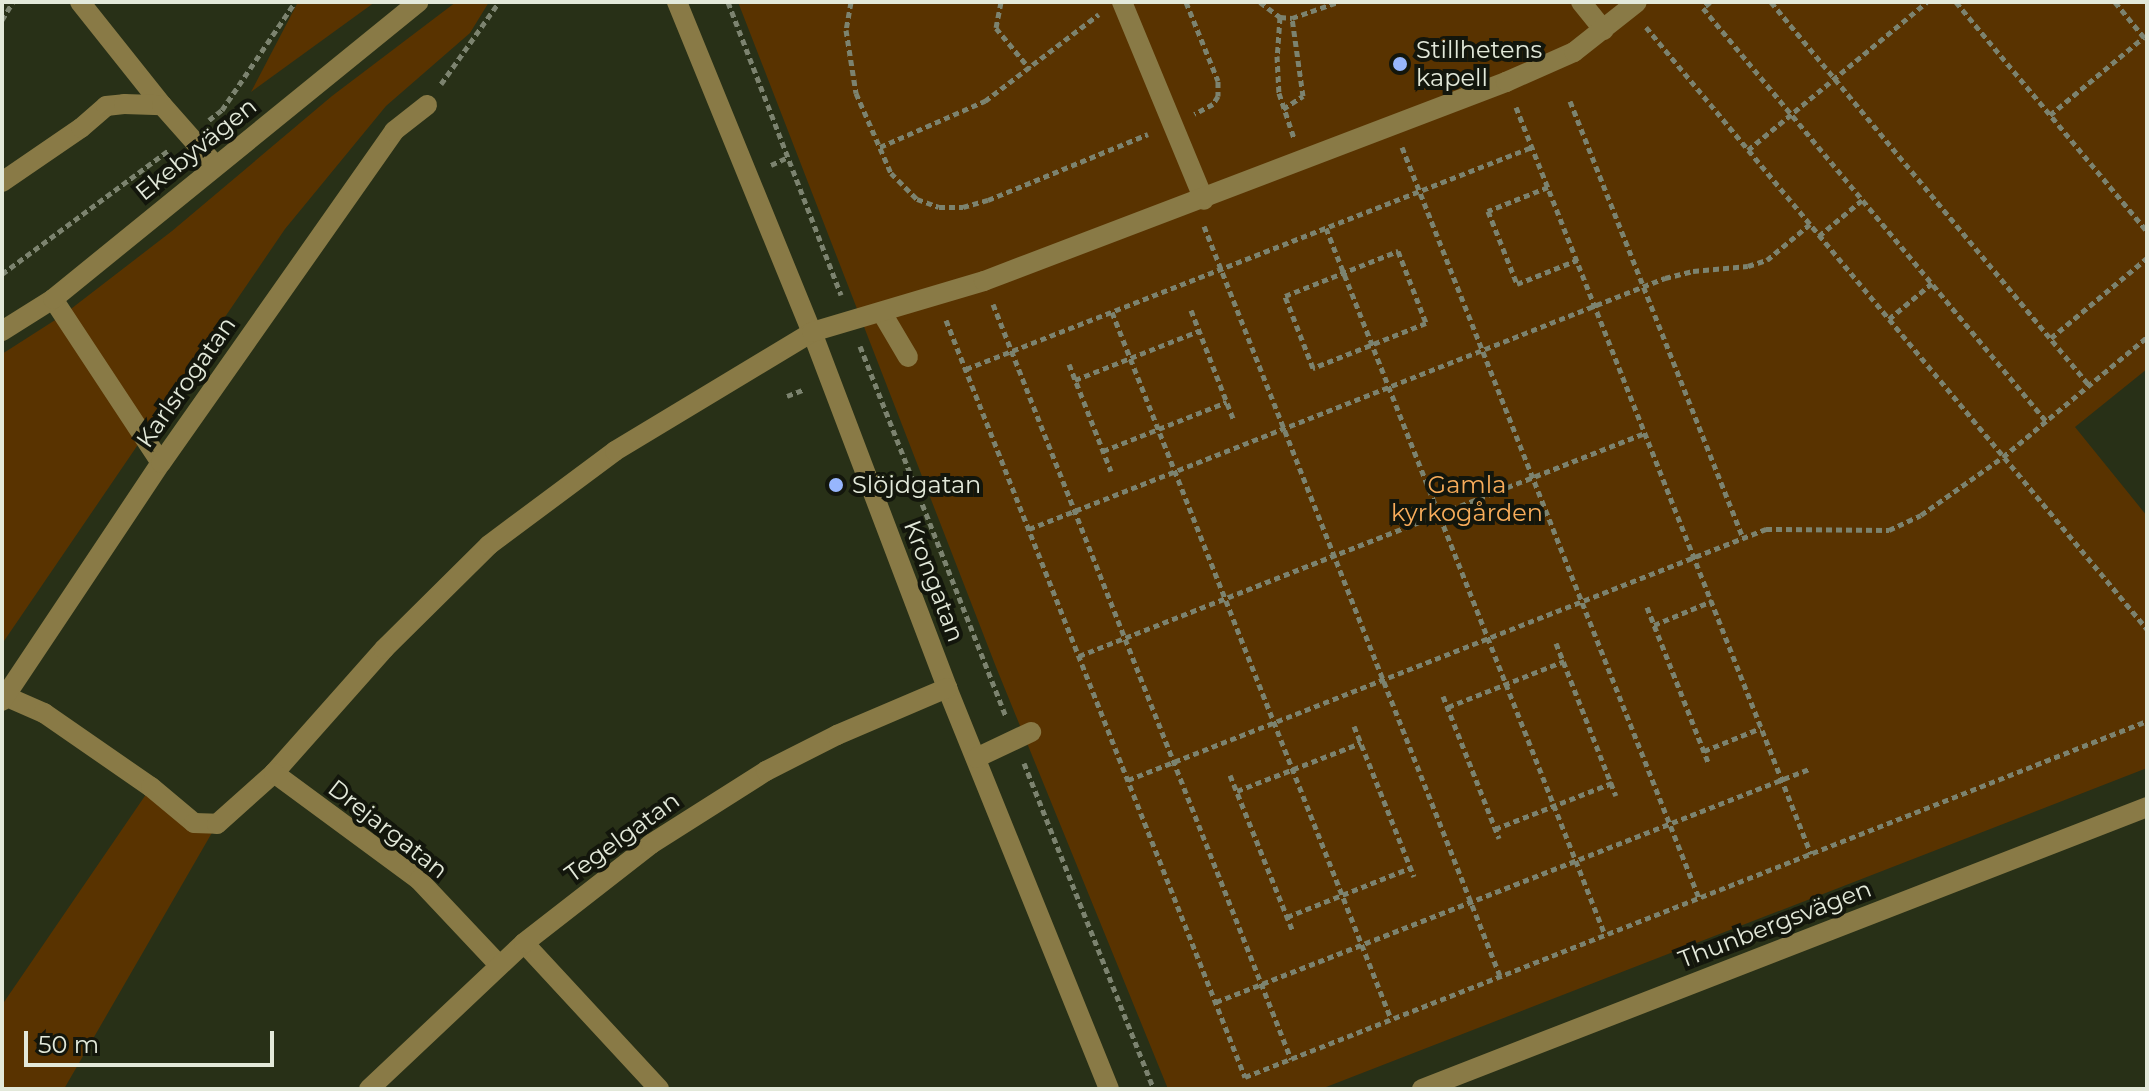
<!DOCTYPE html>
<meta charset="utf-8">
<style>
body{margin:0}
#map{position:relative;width:2149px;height:1091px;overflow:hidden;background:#283017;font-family:Montserrat,sans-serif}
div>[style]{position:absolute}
.green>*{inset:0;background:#593300}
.path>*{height:5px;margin-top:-2.5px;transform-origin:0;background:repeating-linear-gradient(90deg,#7c836f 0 6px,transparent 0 10px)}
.minor>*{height:20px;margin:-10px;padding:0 10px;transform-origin:10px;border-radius:10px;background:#897a46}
.dots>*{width:22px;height:22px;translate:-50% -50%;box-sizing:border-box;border:4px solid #13160c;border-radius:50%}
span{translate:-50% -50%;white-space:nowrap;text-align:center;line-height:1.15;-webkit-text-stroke:8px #13160c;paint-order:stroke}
.poi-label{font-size:24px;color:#e3e9da}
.left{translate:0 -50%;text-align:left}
.street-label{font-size:24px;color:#e3e9da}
.park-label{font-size:24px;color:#f9ad5b}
.frame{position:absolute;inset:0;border:4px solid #e3e9da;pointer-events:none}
.scale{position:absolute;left:24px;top:1031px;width:250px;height:36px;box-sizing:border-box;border:4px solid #e3e9da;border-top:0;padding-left:10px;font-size:24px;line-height:28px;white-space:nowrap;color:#e3e9da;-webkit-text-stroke:6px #13160c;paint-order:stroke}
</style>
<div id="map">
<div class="green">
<i style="clip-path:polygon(298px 2px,375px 2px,251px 92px)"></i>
<i style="clip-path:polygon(456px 2px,489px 2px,470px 33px,386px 106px,285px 229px,2px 644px,2px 354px,63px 315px,172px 231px,332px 96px)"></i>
<i style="clip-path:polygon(738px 2px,2147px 2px,2147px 369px,2075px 427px,2147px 516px,2147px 768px,1321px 1089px,1168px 1089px,996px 667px)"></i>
<i style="clip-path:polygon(151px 787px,194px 823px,217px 824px,64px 1089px,2px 1089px,2px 1005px)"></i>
</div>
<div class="path">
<i style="left:728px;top:2px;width:314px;rotate:68.9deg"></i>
<i style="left:851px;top:2px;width:28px;rotate:100deg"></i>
<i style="left:846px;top:30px;width:64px;rotate:81deg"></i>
<i style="left:856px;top:93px;width:87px;rotate:66.4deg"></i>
<i style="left:891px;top:173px;width:37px;rotate:45deg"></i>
<i style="left:917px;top:199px;width:23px;rotate:20deg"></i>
<i style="left:939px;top:207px;width:24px"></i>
<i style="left:963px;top:207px;width:26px;rotate:-16deg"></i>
<i style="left:988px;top:200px;width:173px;rotate:-22.4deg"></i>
<i style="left:1001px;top:2px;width:26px;rotate:101deg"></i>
<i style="left:996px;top:28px;width:53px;rotate:50.3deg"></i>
<i style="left:1186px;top:2px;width:85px;rotate:67.9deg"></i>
<i style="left:1218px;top:81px;width:15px;rotate:90deg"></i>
<i style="left:1218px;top:96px;width:9px;rotate:122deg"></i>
<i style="left:1213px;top:104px;width:21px;rotate:152deg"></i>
<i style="left:1260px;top:2px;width:25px;rotate:37deg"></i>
<i style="left:1280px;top:17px;width:12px;rotate:5deg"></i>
<i style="left:1292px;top:18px;width:49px;rotate:-19.2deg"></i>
<i style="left:1710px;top:2px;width:9px;rotate:139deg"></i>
<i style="left:1703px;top:8px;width:537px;rotate:50.29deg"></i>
<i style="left:1771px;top:2px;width:498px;rotate:50.3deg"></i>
<i style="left:1956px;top:2px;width:298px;rotate:50.2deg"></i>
<i style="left:2115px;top:2px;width:50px;rotate:50.6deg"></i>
<i style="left:1280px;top:17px;width:39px;rotate:94deg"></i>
<i style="left:1277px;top:56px;width:37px;rotate:87deg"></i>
<i style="left:1279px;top:93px;width:47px;rotate:71.6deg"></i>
<i style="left:2px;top:20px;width:21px;rotate:-59deg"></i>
<i style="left:1646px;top:27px;width:783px;rotate:50.23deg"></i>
<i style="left:441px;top:84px;width:100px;rotate:-54.7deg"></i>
<i style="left:1570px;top:101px;width:470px;rotate:68.4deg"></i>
<i style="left:1516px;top:107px;width:803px;rotate:68.45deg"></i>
<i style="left:1283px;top:109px;width:24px;rotate:-33deg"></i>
<i style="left:1303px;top:96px;width:79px;rotate:-98deg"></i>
<i style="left:2050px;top:115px;width:122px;rotate:-39.7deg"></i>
<i style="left:209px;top:120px;width:16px;rotate:-38deg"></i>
<i style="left:222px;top:110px;width:130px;rotate:-55.9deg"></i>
<i style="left:880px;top:147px;width:115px;rotate:-23.7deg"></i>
<i style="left:985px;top:101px;width:143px;rotate:-37.3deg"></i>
<i style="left:1402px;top:147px;width:808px;rotate:68.42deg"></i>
<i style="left:1748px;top:150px;width:232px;rotate:-39.6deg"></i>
<i style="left:771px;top:165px;width:19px;rotate:-25deg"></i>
<i style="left:1548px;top:187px;width:65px;rotate:158.2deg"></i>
<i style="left:1488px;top:211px;width:79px;rotate:68.3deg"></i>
<i style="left:1517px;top:284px;width:65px;rotate:-21.8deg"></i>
<i style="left:1204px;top:226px;width:806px;rotate:68.46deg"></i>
<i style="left:1326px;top:228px;width:760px;rotate:68.46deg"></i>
<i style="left:1819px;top:236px;width:56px;rotate:-39.9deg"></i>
<i style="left:1398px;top:251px;width:77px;rotate:68.7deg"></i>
<i style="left:1426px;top:323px;width:122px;rotate:158.3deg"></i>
<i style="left:1313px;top:368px;width:77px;rotate:-111.3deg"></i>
<i style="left:1285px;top:296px;width:122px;rotate:-21.7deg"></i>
<i style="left:2px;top:274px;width:208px;rotate:-36.6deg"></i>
<i style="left:993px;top:304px;width:812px;rotate:68.46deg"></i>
<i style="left:1191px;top:310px;width:119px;rotate:68.8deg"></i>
<i style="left:1112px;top:312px;width:760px;rotate:68.46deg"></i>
<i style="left:1889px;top:319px;width:56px;rotate:-39.9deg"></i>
<i style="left:946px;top:320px;width:814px;rotate:68.45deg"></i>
<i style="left:1245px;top:1077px;width:970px;rotate:-21.54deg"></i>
<i style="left:2051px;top:338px;width:125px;rotate:-39.8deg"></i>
<i style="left:860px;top:346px;width:398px;rotate:68.5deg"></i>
<i style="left:1069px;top:364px;width:115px;rotate:68.6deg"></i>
<i style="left:966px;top:369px;width:608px;rotate:-21.42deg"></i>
<i style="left:1075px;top:380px;width:133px;rotate:-21.6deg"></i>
<i style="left:787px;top:396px;width:19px;rotate:-21deg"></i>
<i style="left:1103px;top:451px;width:133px;rotate:-21.6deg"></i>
<i style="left:1029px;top:529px;width:684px;rotate:-21.54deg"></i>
<i style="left:1665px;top:278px;width:29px;rotate:-14deg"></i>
<i style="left:1693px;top:271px;width:55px;rotate:-5.2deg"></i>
<i style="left:1748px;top:266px;width:20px;rotate:-18deg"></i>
<i style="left:1767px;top:260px;width:56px;rotate:-39.9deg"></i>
<i style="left:1647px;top:607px;width:169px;rotate:68.5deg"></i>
<i style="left:1654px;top:625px;width:63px;rotate:-22.5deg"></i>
<i style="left:1556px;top:643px;width:164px;rotate:68.6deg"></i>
<i style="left:1079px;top:656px;width:608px;rotate:-21.5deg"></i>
<i style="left:1443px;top:696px;width:153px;rotate:68.5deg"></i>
<i style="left:1448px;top:707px;width:125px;rotate:-21.6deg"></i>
<i style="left:1354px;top:726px;width:162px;rotate:68.3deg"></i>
<i style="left:1704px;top:751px;width:61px;rotate:-22deg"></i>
<i style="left:1024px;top:763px;width:351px;rotate:68.3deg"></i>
<i style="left:1230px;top:775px;width:169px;rotate:68.1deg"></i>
<i style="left:1128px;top:780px;width:686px;rotate:-21.48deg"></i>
<i style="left:1766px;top:529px;width:123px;rotate:0.5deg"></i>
<i style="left:1889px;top:530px;width:35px;rotate:-25deg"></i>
<i style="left:1921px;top:515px;width:100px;rotate:-35.3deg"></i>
<i style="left:2003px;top:457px;width:187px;rotate:-39.8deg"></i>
<i style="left:1237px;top:791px;width:133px;rotate:-21.2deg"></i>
<i style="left:1495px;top:829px;width:126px;rotate:-21.5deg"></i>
<i style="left:1287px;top:917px;width:132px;rotate:-21.7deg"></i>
<i style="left:1216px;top:1002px;width:637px;rotate:-21.45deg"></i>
</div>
<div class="minor">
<i style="left:80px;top:2px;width:132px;rotate:51.5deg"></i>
<i style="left:677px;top:2px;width:357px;rotate:67.8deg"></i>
<i style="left:812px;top:332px;width:381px;rotate:69.2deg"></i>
<i style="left:947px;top:688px;width:432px;rotate:68deg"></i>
<i style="left:1122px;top:2px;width:214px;rotate:67.5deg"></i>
<i style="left:1581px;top:2px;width:36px;rotate:51deg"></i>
<i style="left:2px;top:182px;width:96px;rotate:-34.4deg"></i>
<i style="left:81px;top:128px;width:33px;rotate:-41deg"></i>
<i style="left:106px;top:106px;width:18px;rotate:-6deg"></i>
<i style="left:124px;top:104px;width:38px;rotate:2deg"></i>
<i style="left:162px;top:105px;width:81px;rotate:48.5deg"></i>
<i style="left:53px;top:299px;width:196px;rotate:56.6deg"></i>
<i style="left:882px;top:313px;width:51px;rotate:59.4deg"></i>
<i style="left:2px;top:331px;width:60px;rotate:-32.1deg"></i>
<i style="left:53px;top:299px;width:471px;rotate:-39.1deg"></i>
<i style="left:5px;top:696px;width:43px;rotate:23.6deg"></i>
<i style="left:44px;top:713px;width:130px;rotate:34.7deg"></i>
<i style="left:151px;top:787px;width:56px;rotate:39.9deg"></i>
<i style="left:194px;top:823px;width:23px;rotate:2deg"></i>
<i style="left:217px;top:824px;width:76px;rotate:-41.8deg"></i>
<i style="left:274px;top:773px;width:166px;rotate:-48.4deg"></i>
<i style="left:384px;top:649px;width:148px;rotate:-44.7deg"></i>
<i style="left:489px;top:545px;width:157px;rotate:-36.7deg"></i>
<i style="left:615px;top:451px;width:230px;rotate:-31.1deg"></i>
<i style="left:812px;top:332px;width:179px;rotate:-16.5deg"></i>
<i style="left:984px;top:281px;width:559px;rotate:-20.87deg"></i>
<i style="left:1506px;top:82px;width:74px;rotate:-23.8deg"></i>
<i style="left:1574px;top:52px;width:80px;rotate:-38.4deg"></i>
<i style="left:2px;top:701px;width:286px;rotate:-56.3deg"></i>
<i style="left:161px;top:463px;width:406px;rotate:-54.9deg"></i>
<i style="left:394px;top:131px;width:42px;rotate:-38.2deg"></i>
<i style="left:976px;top:758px;width:61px;rotate:-25.3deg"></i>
<i style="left:274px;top:773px;width:180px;rotate:36.4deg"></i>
<i style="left:419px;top:880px;width:117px;rotate:46.7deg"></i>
<i style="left:524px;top:943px;width:199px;rotate:47.2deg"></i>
<i style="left:369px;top:1089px;width:213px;rotate:-43.3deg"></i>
<i style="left:524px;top:943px;width:161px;rotate:-37.9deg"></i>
<i style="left:651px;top:844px;width:136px;rotate:-32.4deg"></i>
<i style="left:766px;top:771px;width:80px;rotate:-26.9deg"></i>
<i style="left:837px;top:735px;width:120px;rotate:-23.1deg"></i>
<i style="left:1422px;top:1089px;width:778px;rotate:-21.25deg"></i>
</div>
<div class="dots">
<i style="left:1400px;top:64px;background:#97b6fd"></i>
<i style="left:836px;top:485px;background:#97b6fd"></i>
</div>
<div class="poi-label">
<span class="left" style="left:1416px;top:64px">Stillhetens<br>kapell</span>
<span class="left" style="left:852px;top:485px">Slöjdgatan</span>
</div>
<div class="street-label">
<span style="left:196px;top:149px;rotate:-39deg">Ekebyvägen</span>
<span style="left:186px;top:382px;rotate:-55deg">Karlsrogatan</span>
<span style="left:934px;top:581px;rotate:69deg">Krongatan</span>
<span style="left:388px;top:829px;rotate:38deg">Drejargatan</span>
<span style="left:622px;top:837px;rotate:-36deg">Tegelgatan</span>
<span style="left:1775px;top:924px;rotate:-21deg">Thunbergsvägen</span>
</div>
<div class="park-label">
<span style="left:1467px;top:499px">Gamla<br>kyrkogården</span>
</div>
<div class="frame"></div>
<div class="scale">50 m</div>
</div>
